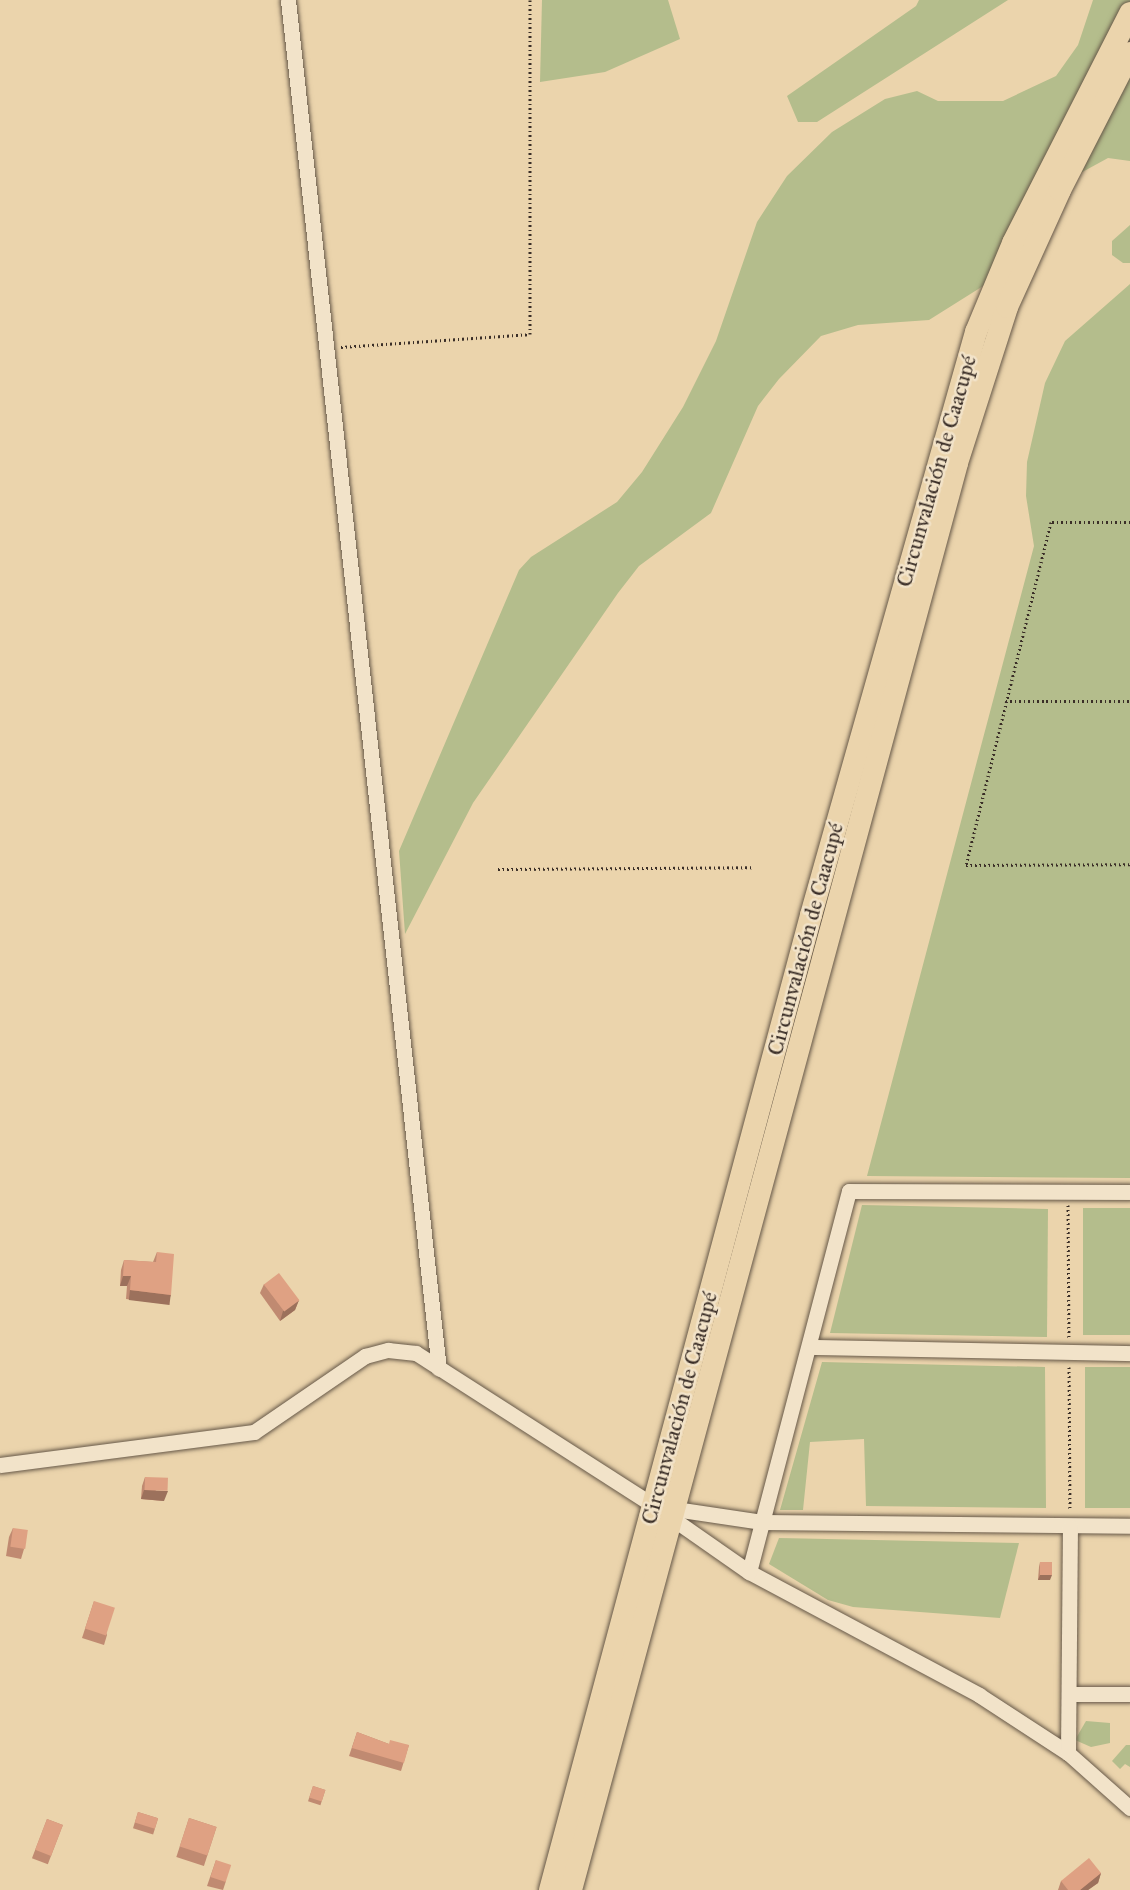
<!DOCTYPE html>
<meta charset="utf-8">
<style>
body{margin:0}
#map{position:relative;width:1130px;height:1890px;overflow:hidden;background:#ebd4ac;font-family:"IM FELL Great Primer",serif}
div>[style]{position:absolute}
.green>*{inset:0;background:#b4bd8c;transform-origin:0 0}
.path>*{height:3px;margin-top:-1.5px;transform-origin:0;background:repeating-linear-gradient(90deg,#3a2e27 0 1.5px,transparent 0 4.5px)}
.roads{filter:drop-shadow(0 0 2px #665848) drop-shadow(0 0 2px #665848)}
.minor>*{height:15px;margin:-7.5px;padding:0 7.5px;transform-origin:7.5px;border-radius:7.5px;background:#f2e3c9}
.highway>*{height:22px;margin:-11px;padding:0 11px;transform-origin:11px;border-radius:11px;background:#ebd4ac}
.wall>*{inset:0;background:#c08a71;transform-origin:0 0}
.shaded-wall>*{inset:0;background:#9c715c;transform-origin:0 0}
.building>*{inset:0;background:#dfa183;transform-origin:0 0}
span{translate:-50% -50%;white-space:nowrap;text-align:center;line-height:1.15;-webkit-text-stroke:5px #f2e3c9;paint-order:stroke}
.street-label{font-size:22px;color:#3a2e27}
</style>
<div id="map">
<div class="green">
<i style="clip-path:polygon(542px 0,668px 0,680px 39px,605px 72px,540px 82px)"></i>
<i style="clip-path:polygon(919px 0,1008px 0,817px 122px,798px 122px,787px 96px,916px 6px)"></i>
<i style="clip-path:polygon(1093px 0,1130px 0,1130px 161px,1108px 158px,1055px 187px,1007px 271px,929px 320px,858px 325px,821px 336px,779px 379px,758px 406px,711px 513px,639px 566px,618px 593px,473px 803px,405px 934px,399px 851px,519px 570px,531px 557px,617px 502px,642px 472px,683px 407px,716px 341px,757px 222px,787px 176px,832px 132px,885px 99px,917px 91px,938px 101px,1003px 101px,1056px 76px,1078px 45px)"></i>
<i style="clip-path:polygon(1130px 225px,1130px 263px,1123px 263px,1112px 255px,1112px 241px)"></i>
<i style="clip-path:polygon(1130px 284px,1130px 1178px,867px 1176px,1034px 546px,1026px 496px,1027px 462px,1045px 383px,1065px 341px)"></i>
<i style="clip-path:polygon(862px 1205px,1048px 1209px,1047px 1337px,830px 1333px)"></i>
<i style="left:1083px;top:1208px;width:47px;height:127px"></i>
<i style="clip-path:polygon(822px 1362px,1045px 1367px,1046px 1508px,866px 1506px,864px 1439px,810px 1442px,803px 1510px,780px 1510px)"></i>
<i style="left:1085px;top:1367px;width:45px;height:141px"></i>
<i style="clip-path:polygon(779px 1538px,1019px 1543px,1000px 1618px,853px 1607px,828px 1600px,769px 1564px)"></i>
<i style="clip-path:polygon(1086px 1721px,1110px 1723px,1110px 1743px,1091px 1747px,1075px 1740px)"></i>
<i style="clip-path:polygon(1126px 1745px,1130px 1745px,1130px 1767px,1125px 1764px,1120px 1769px,1112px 1761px)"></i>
</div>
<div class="path">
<i style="left:341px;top:347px;width:189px;rotate:-3.9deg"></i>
<i style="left:530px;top:334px;width:334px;rotate:-90deg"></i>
<i style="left:1130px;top:522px;width:79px;rotate:180deg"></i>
<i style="left:1051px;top:522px;width:353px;rotate:103.9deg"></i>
<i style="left:966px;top:865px;width:164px;rotate:-0.3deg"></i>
<i style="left:1006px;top:701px;width:124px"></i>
<i style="left:498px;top:869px;width:256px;rotate:-0.4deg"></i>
<i style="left:1068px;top:1205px;width:134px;rotate:89.6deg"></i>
<i style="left:1069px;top:1367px;width:143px;rotate:89.6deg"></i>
</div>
<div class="roads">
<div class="minor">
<i style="left:288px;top:0;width:1377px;rotate:83.71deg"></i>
<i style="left:811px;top:1347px;width:319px;rotate:1.1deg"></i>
<i style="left:0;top:1465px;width:256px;rotate:-7.4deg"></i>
<i style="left:254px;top:1432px;width:135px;rotate:-34.4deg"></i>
<i style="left:365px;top:1356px;width:24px;rotate:-15deg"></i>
<i style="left:388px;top:1350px;width:28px;rotate:6deg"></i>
<i style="left:416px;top:1353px;width:282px;rotate:32.7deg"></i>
<i style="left:675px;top:1509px;width:88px;rotate:8.5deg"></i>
<i style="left:762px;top:1522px;width:368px;rotate:0.6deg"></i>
<i style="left:673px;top:1519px;width:93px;rotate:34.9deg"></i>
<i style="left:749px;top:1572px;width:261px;rotate:28.1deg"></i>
<i style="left:979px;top:1695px;width:106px;rotate:33.1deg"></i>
<i style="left:1068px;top:1753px;width:83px;rotate:41.6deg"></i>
<i style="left:749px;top:1572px;width:394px;rotate:-75.3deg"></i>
<i style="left:849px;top:1191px;width:281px;rotate:0.2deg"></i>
<i style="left:1070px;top:1694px;width:60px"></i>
<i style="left:1068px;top:1753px;width:226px;rotate:-89.5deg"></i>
</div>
<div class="highway">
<i style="left:550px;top:1890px;width:1009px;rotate:-75.01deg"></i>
<i style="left:811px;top:915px;width:606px;rotate:-74.2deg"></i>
<i style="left:976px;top:332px;width:96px;rotate:-67.4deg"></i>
<i style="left:1013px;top:243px;width:258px;rotate:-63deg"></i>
<i style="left:571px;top:1890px;width:1478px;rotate:-74.86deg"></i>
<i style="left:957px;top:463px;width:164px;rotate:-72.2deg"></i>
<i style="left:1007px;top:307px;width:128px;rotate:-65.6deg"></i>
<i style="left:1060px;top:190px;width:154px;rotate:-62.9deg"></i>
</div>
</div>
<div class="wall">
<i style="clip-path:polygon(157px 1252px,171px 1295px,167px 1304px,126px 1299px,127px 1286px,120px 1286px,121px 1270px,124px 1260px,153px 1262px)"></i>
<i style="clip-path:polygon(264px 1284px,299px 1300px,295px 1310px,280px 1321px,260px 1293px)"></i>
<i style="clip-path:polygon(145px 1477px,164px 1501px,141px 1499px,142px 1486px)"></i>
<i style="clip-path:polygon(13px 1528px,24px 1549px,21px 1559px,6px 1556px,9px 1537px)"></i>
<i style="clip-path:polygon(1040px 1562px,1050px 1580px,1038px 1580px,1039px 1567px)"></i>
<i style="clip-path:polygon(94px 1601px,107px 1635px,104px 1645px,82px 1638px)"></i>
<i style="clip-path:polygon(357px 1732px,389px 1744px,409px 1745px,401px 1771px,349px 1756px)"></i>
<i style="left:313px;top:1786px;width:13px;height:16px;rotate:18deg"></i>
<i style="left:138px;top:1812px;width:21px;height:17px;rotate:17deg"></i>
<i style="left:189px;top:1818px;width:29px;height:41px;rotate:18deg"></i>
<i style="left:47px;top:1819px;width:17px;height:42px;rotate:21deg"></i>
<i style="clip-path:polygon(216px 1860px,226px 1881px,223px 1890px,207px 1886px)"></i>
<i style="clip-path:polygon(1101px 1873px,1098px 1883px,1088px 1890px,1058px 1890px,1061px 1881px)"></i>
</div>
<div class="shaded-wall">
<i style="clip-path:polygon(123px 1276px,131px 1276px,127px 1286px,120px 1286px)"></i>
<i style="left:130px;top:1290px;width:41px;height:10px;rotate:7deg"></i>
<i style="clip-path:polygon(299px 1300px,295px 1310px,280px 1321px,283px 1311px)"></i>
<i style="clip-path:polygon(144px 1490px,168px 1491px,164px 1501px,141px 1499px)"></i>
<i style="clip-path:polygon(1040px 1575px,1052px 1575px,1050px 1580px,1038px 1580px)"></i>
<i style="clip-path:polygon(1101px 1873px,1098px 1883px,1088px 1890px,1080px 1890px)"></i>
</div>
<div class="building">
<i style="clip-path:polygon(157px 1252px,174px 1254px,171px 1295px,130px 1290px,131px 1276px,123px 1276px,124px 1260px,156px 1262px)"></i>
<i style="left:279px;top:1273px;width:34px;height:19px;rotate:53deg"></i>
<i style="left:145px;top:1477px;width:23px;height:13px;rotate:2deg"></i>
<i style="left:13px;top:1528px;width:15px;height:19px;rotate:8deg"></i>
<i style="left:1040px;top:1562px;width:12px;height:13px"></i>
<i style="left:94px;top:1601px;width:22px;height:29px;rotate:18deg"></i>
<i style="clip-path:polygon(357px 1732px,389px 1744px,390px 1740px,409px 1745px,404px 1763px,352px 1748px)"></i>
<i style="left:313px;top:1786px;width:13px;height:12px;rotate:18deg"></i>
<i style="left:138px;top:1812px;width:21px;height:11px;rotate:17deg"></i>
<i style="left:189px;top:1818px;width:29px;height:30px;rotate:18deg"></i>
<i style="left:47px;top:1819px;width:17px;height:33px;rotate:21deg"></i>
<i style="clip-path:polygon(1089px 1858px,1101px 1873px,1080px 1890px,1068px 1890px,1061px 1881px)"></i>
<i style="left:216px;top:1860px;width:16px;height:18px;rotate:18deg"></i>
</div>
<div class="street-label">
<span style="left:936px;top:471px;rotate:-74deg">Circunvalación de Caacupé</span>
<span style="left:805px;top:939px;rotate:-75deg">Circunvalación de Caacupé</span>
<span style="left:679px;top:1408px;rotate:-75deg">Circunvalación de Caacupé</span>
</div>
</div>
